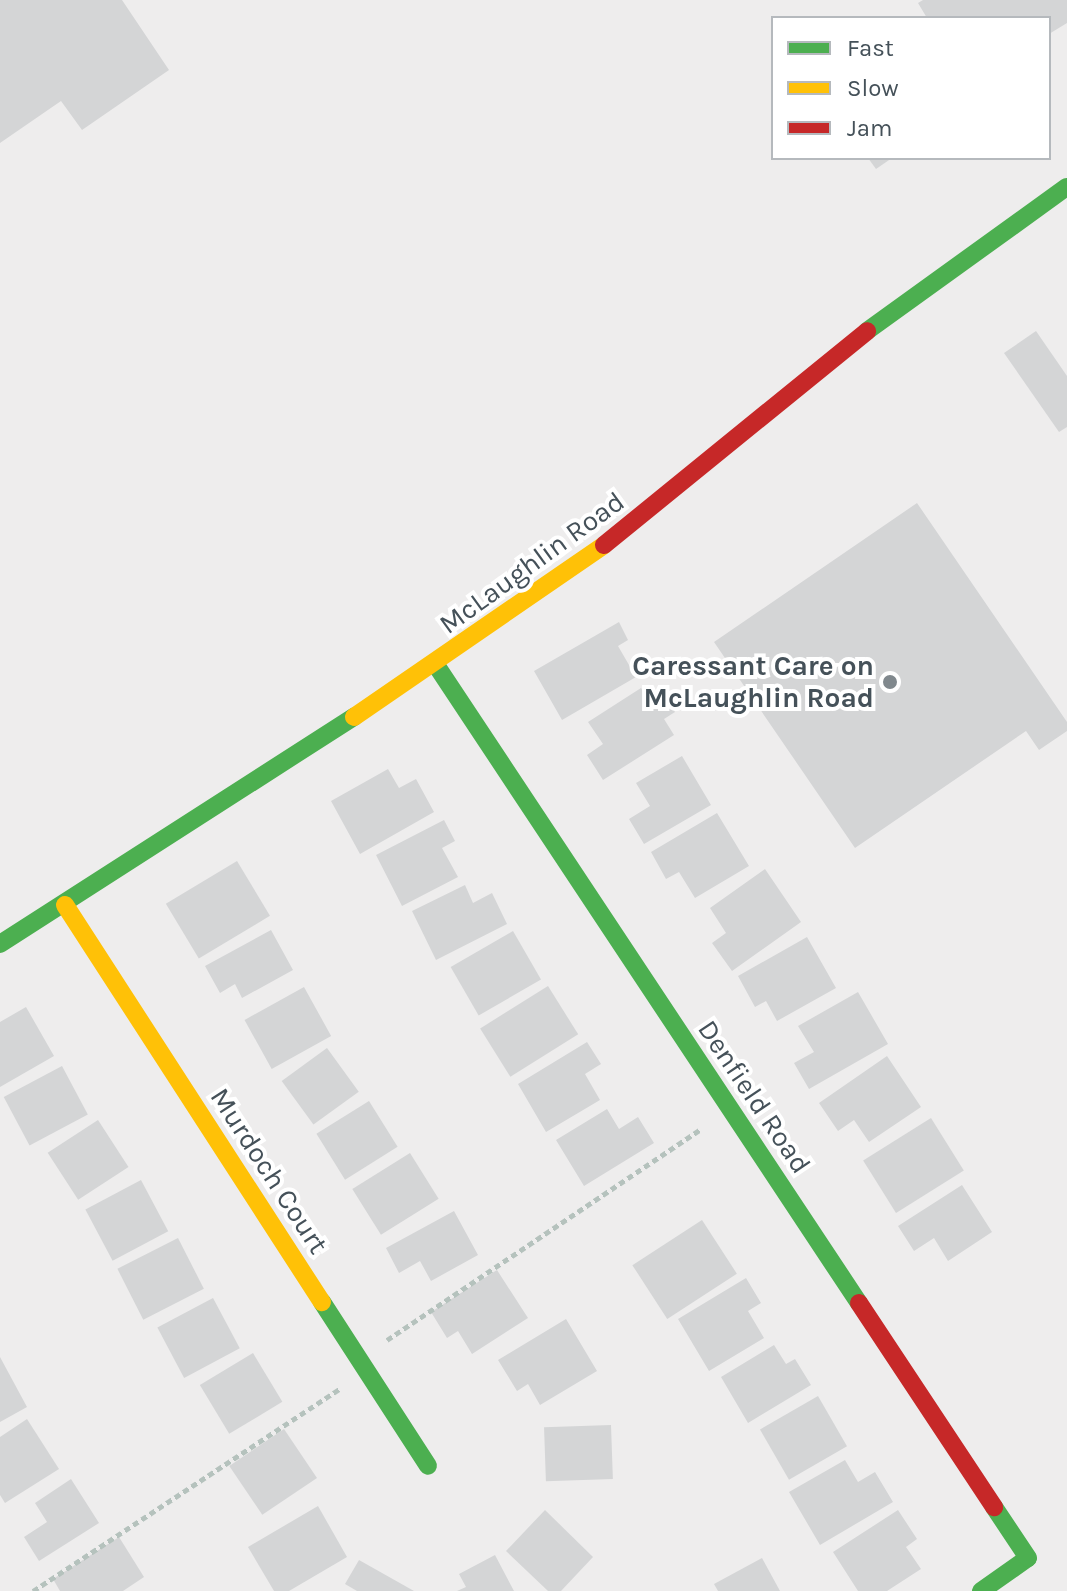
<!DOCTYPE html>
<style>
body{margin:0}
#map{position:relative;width:1067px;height:1591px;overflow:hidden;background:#eeeded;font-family:Karla,sans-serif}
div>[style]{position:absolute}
.building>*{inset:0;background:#d4d5d6;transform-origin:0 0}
.path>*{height:5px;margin-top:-2.5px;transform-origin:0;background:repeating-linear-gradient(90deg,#b5c2bd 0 6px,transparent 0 10px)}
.fast>*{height:18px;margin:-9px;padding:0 9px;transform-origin:9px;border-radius:9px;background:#4caf50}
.slow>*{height:18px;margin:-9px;padding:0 9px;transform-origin:9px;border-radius:9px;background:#ffc107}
.jam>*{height:18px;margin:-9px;padding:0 9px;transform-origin:9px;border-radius:9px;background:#c62828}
.dots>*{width:22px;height:22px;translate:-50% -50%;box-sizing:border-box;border:4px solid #fff;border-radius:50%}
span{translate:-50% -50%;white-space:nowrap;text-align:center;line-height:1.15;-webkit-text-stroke:8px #fff;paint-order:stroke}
.street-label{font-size:28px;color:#455159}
.poi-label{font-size:28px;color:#455159;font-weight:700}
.right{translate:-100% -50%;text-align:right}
.legend{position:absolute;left:771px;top:16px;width:280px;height:144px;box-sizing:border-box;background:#fff;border:2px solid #b5b9bd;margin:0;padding:10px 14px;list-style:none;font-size:24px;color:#455159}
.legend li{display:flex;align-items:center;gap:16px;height:40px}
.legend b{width:40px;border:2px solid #b5b9bd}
</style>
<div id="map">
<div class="building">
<i style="clip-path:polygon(0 0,122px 0,169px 70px,82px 130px,61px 101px,0 143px)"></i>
<i style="clip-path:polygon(923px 0,1067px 0,1067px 23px,1049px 34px,1049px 18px,927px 18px,918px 3px)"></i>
<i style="clip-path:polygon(868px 158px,892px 158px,876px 169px)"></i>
<i style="clip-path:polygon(1036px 331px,1067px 376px,1067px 427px,1059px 432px,1004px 353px)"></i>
<i style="clip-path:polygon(917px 503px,1067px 722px,1067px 731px,1039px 750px,1026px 731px,855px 848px,714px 642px)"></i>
<i style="clip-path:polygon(619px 622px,628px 640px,618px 646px,636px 677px,562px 720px,534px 671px)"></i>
<i style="clip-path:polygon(641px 688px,649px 700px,662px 692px,675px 712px,664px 719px,674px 735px,603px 780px,587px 755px,603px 744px,588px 722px)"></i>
<i style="clip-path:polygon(682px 756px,711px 805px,644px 844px,629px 819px,650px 806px,636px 783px)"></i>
<i style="clip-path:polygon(388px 769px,399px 788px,416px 779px,434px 812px,360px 854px,331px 801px)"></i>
<i style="clip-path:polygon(717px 813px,749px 866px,695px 898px,679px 872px,666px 879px,651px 852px)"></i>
<i style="clip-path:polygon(444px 820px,455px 841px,442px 848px,458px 877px,402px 906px,376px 855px)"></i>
<i style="left:237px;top:861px;width:64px;height:83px;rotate:59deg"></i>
<i style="clip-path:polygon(765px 869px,801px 922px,732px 971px,712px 943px,726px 933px,710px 908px)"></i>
<i style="clip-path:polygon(465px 885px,473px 903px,492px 893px,507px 924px,436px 960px,412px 911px)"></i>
<i style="clip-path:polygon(271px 930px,293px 970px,242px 998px,235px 984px,220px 993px,205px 966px)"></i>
<i style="left:513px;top:931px;width:56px;height:72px;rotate:60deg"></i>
<i style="clip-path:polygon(807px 937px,836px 988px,777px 1021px,766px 1001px,755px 1007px,738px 976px)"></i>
<i style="left:548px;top:986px;width:57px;height:80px;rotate:58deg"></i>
<i style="left:304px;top:987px;width:56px;height:68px;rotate:61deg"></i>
<i style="clip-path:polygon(858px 992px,888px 1044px,809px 1089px,794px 1063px,814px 1052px,798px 1026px)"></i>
<i style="clip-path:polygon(26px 1007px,54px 1056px,0 1087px,0 1022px)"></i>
<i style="clip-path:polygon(587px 1042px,601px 1064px,585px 1074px,600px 1100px,546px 1132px,518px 1084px)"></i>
<i style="left:327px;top:1048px;width:54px;height:56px;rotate:54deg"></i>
<i style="clip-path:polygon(887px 1056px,921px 1107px,869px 1142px,854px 1120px,838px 1131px,819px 1103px)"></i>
<i style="left:62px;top:1066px;width:55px;height:66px;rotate:62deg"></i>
<i style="left:369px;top:1101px;width:54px;height:62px;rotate:58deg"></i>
<i style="clip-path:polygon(607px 1109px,619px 1129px,638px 1117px,654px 1143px,584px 1186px,556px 1140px)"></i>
<i style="left:931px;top:1118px;width:62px;height:80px;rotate:58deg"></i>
<i style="left:98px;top:1120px;width:56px;height:60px;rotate:57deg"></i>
<i style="left:410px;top:1153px;width:54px;height:68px;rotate:58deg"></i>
<i style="left:141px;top:1180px;width:58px;height:63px;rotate:62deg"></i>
<i style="clip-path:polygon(962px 1185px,992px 1232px,948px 1261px,934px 1238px,914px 1251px,898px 1226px)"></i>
<i style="clip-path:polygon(454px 1211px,478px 1255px,431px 1281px,420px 1261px,399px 1273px,386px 1248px)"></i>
<i style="left:702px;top:1220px;width:64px;height:83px;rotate:57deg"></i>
<i style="left:178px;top:1238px;width:57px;height:68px;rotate:63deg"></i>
<i style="clip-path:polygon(497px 1270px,528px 1318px,472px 1354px,458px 1331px,447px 1338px,431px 1312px)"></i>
<i style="clip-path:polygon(746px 1278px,761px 1303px,748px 1311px,764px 1338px,709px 1371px,678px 1319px)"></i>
<i style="left:213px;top:1298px;width:57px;height:63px;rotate:62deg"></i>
<i style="clip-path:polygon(566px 1319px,597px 1371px,540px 1405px,528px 1384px,517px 1391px,498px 1360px)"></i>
<i style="clip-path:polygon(774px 1345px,786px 1364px,795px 1359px,811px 1385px,748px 1423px,721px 1377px)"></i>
<i style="left:253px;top:1353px;width:57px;height:62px;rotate:59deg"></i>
<i style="clip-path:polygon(0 1357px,27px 1407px,0 1422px)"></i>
<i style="left:818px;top:1396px;width:58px;height:67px;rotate:60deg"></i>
<i style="clip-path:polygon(27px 1419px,59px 1469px,5px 1503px,0 1495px,0 1437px)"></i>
<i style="left:611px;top:1425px;width:54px;height:67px;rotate:88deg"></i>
<i style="left:284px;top:1429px;width:59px;height:66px;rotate:56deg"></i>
<i style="clip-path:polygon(845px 1460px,858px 1482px,875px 1472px,893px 1502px,820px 1545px,789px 1492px)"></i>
<i style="clip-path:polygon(71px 1479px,99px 1523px,39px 1561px,24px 1537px,47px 1522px,35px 1503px)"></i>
<i style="clip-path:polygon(318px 1506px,347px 1557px,289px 1591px,274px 1591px,248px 1547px)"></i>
<i style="clip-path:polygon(545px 1510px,593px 1557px,561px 1591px,548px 1591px,506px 1551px)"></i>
<i style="clip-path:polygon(898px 1510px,917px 1539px,906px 1547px,921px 1569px,887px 1591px,858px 1591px,833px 1552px)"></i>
<i style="clip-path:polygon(119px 1537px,144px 1577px,123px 1591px,60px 1591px,53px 1579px)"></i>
<i style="clip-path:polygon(495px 1555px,514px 1591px,457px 1591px,466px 1587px,459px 1574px)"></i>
<i style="clip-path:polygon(762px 1558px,780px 1591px,718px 1591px,714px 1584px)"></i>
<i style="clip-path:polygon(359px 1560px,414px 1591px,357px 1591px,345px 1584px)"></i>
</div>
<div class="path">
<i style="left:387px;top:1340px;width:378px;rotate:-33.9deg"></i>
<i style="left:33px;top:1591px;width:367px;rotate:-33.4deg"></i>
</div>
<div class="fast">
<i style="left:867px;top:331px;width:246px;rotate:-35.8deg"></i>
<i style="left:436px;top:665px;width:765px;rotate:56.46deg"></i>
<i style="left:0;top:944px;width:421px;rotate:-32.7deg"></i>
<i style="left:322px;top:1302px;width:195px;rotate:57.1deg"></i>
<i style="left:981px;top:1591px;width:57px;rotate:-35.1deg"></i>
<i style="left:1028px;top:1558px;width:61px;rotate:-123.7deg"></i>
</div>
<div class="slow">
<i style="left:354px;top:717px;width:303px;rotate:-34.5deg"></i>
<i style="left:65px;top:905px;width:473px;rotate:57.1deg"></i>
</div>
<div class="jam">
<i style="left:604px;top:545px;width:339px;rotate:-39.1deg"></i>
<i style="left:859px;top:1303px;width:245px;rotate:56.5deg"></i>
</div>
<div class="dots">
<i style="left:890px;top:682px;background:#80888d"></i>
</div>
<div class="street-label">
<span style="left:532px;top:563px;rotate:-36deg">McLaughlin Road</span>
<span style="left:754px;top:1097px;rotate:56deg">Denfield Road</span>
<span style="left:269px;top:1171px;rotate:57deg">Murdoch Court</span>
</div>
<div class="poi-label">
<span class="right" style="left:874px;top:682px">Caressant Care on<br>McLaughlin Road</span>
</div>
<ul class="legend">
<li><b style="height:10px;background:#4caf50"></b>Fast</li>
<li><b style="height:10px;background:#ffc107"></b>Slow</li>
<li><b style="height:10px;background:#c62828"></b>Jam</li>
</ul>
</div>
